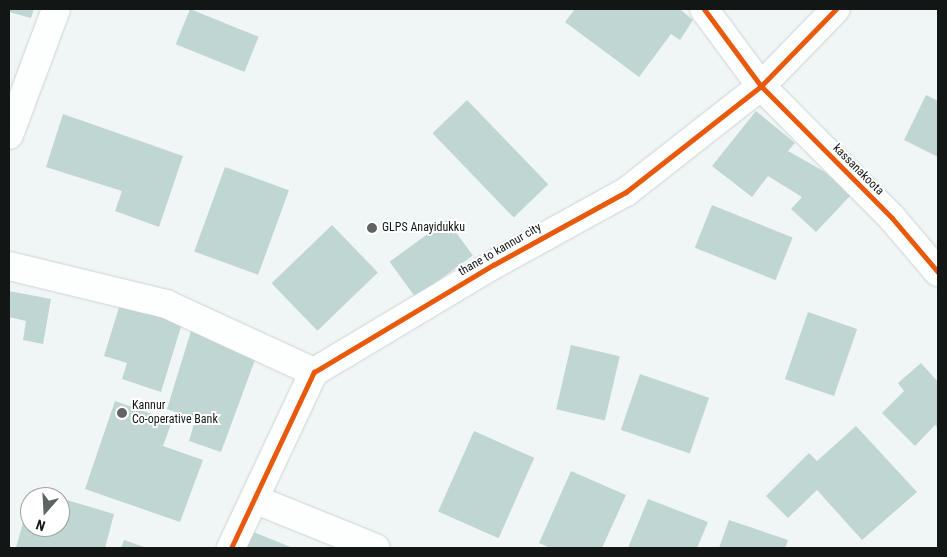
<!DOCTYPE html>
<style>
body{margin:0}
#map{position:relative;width:947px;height:557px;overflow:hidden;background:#f0f6f5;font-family:"Roboto Condensed",sans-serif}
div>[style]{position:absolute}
.building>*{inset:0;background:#bfd6d2;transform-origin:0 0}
.roads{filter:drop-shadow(0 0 1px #ced3d2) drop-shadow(0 0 1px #ced3d2)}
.minor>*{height:28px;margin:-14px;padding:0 14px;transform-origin:14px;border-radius:14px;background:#fdfefe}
.tertiary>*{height:28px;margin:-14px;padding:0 14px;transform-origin:14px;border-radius:14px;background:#fdfefe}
.cycleway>*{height:5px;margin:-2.5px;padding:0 2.5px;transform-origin:2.5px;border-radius:2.5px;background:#e8590c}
.dots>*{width:14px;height:14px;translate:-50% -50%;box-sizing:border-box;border:2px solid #fff;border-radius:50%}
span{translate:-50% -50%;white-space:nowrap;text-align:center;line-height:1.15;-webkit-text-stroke:4px #fff;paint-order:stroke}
.street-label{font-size:12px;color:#121615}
.poi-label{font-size:12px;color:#121615}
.left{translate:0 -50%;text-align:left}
.frame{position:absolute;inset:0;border:10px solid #121615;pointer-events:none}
.north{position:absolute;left:20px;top:487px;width:50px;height:50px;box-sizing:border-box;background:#fff;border:1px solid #a0a2a1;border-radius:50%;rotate:199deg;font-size:14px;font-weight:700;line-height:20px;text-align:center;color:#121615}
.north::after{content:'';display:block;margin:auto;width:18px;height:22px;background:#606463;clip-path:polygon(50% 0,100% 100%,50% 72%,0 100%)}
</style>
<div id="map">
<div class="building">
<i style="clip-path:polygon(9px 9px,34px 9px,31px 18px,9px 12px)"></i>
<i style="left:190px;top:9px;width:74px;height:38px;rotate:22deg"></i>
<i style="clip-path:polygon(575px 9px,680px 9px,693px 20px,680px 40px,671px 34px,639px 77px,565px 22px)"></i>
<i style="clip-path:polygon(926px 95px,938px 101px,938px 157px,904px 140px)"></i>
<i style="left:467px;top:100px;width:117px;height:48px;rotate:46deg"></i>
<i style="clip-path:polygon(756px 111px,795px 143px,788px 151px,825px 172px,851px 195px,816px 232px,791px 209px,802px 197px,768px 176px,752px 197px,712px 166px)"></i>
<i style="clip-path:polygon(63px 114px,183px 156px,159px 227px,115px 211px,122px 191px,46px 167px)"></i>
<i style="left:225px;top:167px;width:68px;height:90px;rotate:20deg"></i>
<i style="left:712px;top:205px;width:87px;height:46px;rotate:22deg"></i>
<i style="left:447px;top:220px;width:44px;height:71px;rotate:54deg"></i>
<i style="left:332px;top:225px;width:66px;height:84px;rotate:46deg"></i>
<i style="clip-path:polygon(9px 291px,51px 299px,43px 344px,23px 340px,26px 321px,9px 317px)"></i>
<i style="clip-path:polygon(121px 301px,183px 320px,161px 392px,122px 379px,127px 363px,104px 356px)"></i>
<i style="left:808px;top:312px;width:52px;height:71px;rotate:19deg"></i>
<i style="clip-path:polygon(191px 331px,256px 357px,221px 452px,189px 441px,195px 420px,167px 409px)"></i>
<i style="left:571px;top:345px;width:50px;height:66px;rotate:13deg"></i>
<i style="clip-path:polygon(921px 363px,938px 382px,938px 428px,935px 425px,915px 446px,882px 413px,904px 391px,898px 383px)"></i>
<i style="left:640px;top:374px;width:73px;height:59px;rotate:19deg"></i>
<i style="clip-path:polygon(115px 401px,172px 421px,163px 446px,203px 460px,180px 522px,85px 489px)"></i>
<i style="clip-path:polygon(856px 426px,917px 492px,862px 540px,817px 490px,788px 518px,766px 496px,809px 453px,817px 461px)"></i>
<i style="left:474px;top:431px;width:66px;height:88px;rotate:24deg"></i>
<i style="clip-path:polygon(571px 471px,626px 495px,602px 548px,550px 548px,539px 543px)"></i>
<i style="clip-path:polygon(33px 490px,55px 497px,31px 497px)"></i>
<i style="clip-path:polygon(60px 498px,114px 514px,105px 548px,16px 548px,29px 501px,30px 527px,60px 527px)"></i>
<i style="clip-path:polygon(648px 499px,708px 522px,697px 548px,628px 548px)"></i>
<i style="clip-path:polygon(729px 520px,788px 540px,785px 548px,719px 548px)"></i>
<i style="clip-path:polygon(246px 529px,293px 548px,239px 548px)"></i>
<i style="clip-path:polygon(124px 540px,147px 548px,121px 548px)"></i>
</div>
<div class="roads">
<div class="minor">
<i style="left:704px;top:9px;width:96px;rotate:53.5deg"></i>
<i style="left:761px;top:86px;width:186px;rotate:45.2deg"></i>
<i style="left:892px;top:218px;width:71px;rotate:49.6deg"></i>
<i style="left:9px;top:135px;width:134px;rotate:-69.5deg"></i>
<i style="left:9px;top:266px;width:162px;rotate:13.6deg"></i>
<i style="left:166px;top:304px;width:163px;rotate:24.7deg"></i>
<i style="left:254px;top:499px;width:131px;rotate:22deg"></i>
</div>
<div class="tertiary">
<i style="left:231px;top:548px;width:195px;rotate:-64.8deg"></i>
<i style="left:314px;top:372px;width:209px;rotate:-30.9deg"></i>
<i style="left:493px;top:265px;width:152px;rotate:-28.8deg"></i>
<i style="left:626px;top:192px;width:172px;rotate:-38.1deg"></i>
<i style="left:761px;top:86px;width:107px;rotate:-45.8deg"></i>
</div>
</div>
<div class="cycleway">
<i style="left:704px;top:9px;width:96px;rotate:53.5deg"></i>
<i style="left:761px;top:86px;width:186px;rotate:45.2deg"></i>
<i style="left:892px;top:218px;width:71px;rotate:49.6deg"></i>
<i style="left:231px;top:548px;width:195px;rotate:-64.8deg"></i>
<i style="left:314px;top:372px;width:209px;rotate:-30.9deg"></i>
<i style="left:493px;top:265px;width:152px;rotate:-28.8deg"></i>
<i style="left:626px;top:192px;width:172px;rotate:-38.1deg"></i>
<i style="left:761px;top:86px;width:107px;rotate:-45.8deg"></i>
</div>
<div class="dots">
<i style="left:372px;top:228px;background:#606463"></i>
<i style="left:122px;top:413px;background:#606463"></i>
</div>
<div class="street-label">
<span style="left:858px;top:170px;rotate:45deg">kassanakoota</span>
<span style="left:500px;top:250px;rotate:-30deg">thane to kannur city</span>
</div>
<div class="poi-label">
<span class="left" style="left:382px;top:228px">GLPS Anayidukku</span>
<span class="left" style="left:132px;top:413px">Kannur<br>Co-operative Bank</span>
</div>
<div class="frame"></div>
<div class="north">N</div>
</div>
